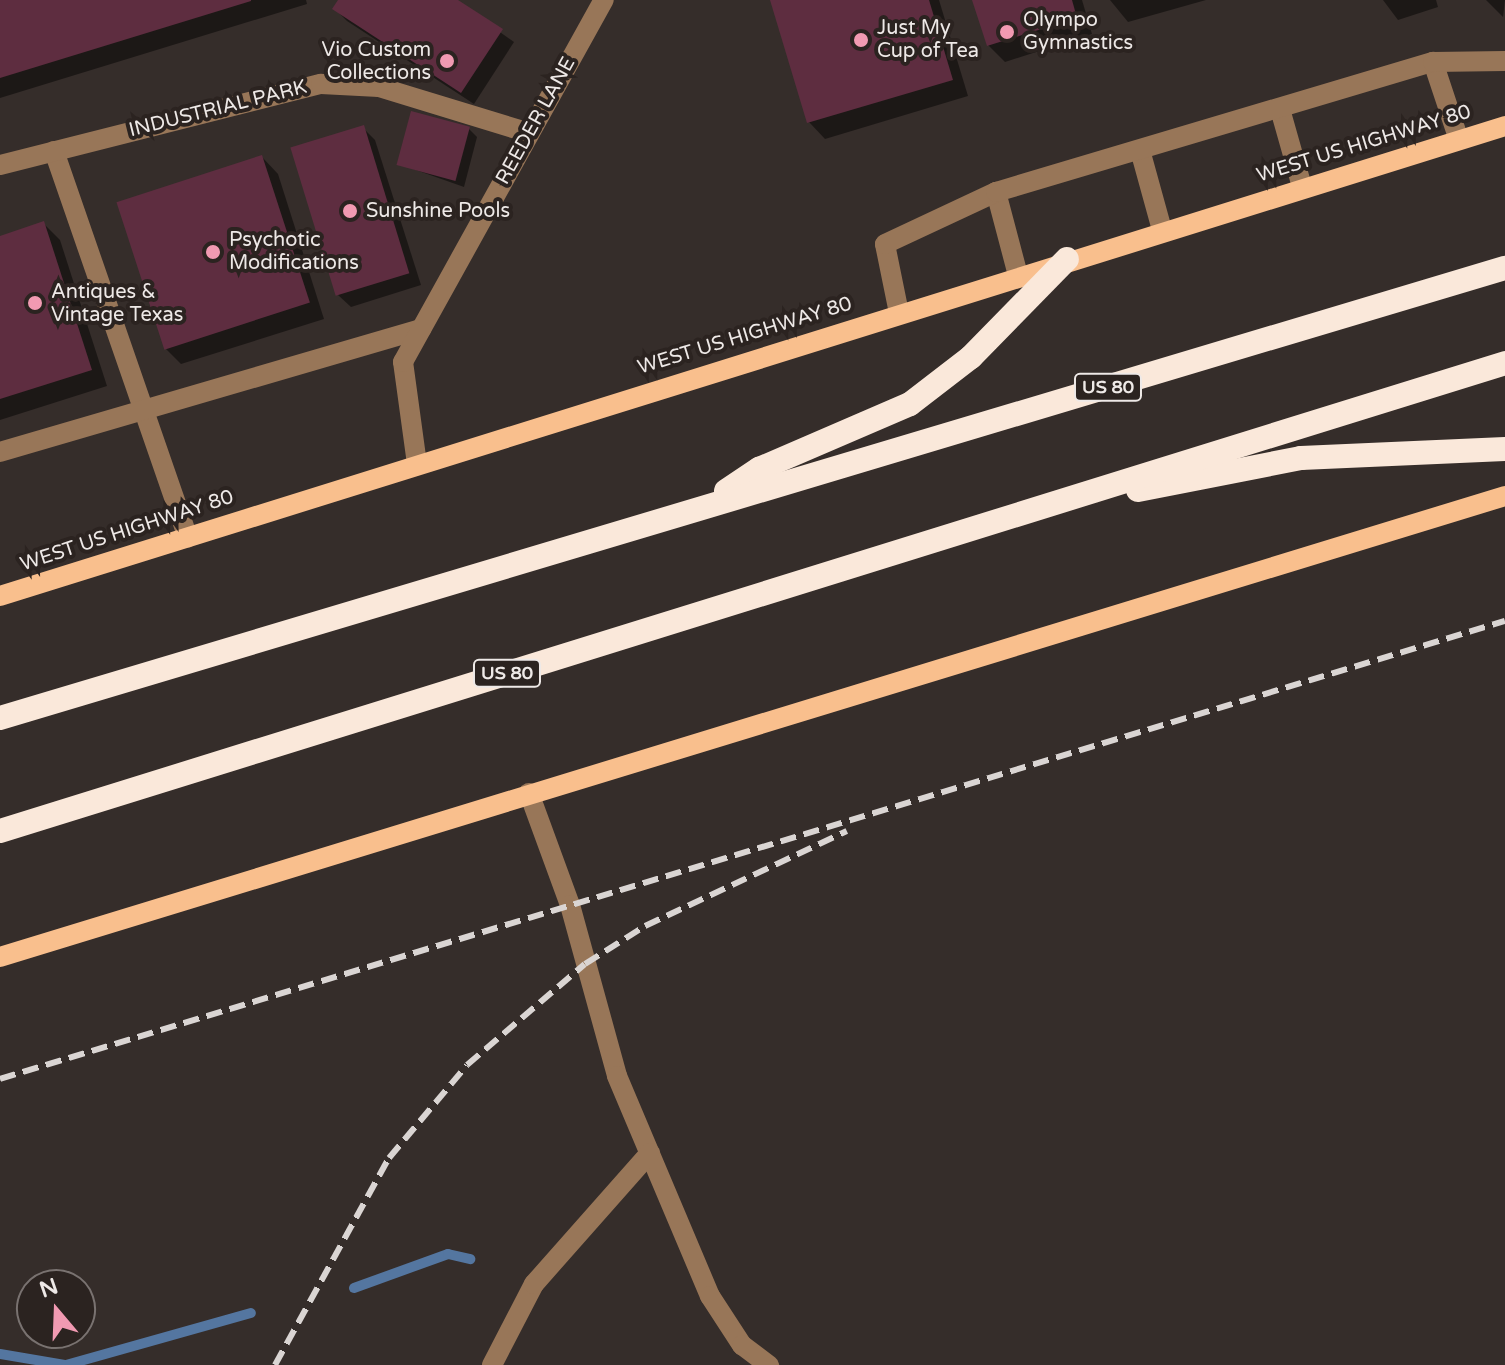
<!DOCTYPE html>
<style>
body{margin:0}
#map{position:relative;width:1505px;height:1365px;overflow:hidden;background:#352d2a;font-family:"Varela Round",sans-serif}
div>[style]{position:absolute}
.shadow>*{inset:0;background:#0007}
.stream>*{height:10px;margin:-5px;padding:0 5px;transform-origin:5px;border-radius:5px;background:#5476a0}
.building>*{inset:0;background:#5e2d40;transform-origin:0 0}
.minor>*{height:20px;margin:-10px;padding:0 10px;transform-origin:10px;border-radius:10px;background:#987658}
.major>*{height:20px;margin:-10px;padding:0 10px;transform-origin:10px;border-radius:10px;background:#f9bf8d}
.highway>*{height:24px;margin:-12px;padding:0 12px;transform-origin:12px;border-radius:12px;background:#fae8da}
.rail>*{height:6px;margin-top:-3px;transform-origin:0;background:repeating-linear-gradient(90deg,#dad5d3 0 16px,transparent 0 24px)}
.dots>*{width:22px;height:22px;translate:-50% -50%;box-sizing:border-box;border:4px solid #2b2320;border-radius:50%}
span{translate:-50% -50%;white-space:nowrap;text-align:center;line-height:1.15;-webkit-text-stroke:8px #2b2320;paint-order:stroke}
.shield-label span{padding:2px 6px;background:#2b2320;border:2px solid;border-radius:6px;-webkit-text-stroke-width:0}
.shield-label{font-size:18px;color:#eee9e7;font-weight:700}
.poi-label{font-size:20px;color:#eee9e7}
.left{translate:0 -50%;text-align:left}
.right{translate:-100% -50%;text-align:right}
.street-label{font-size:20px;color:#eee9e7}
.north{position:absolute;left:16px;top:1269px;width:80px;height:80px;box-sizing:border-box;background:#2b2320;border:2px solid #797270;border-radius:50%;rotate:341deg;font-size:22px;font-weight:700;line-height:32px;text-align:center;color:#eee9e7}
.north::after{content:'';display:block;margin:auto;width:28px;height:36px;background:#f19ab2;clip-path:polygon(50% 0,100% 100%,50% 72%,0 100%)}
</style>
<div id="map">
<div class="shadow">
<i style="clip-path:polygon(0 0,306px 0,307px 4px,0 98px)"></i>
<i style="clip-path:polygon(340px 0,455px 0,514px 42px,474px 104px,347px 21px,335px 9px)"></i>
<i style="clip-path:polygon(772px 0,939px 0,968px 96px,825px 139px,809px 122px)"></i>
<i style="clip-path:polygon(974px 0,1082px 0,1092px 34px,1005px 62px,988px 45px)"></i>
<i style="clip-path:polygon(1110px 0,1206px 0,1128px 22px)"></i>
<i style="clip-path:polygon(1383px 0,1436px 0,1438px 7px,1398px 20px)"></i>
<i style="clip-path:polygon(1505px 0,1503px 17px,1486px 0)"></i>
<i style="clip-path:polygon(363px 128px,375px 140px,421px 285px,351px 307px,338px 295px)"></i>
<i style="clip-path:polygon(469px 129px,477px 137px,464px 187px,399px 164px)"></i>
<i style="clip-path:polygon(262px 157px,278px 174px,324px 319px,181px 364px,165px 348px)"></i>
<i style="clip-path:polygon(44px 224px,60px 240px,107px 386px,0 420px,0 238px)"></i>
</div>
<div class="stream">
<i style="left:354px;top:1288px;width:100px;rotate:-19.9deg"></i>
<i style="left:448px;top:1254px;width:23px;rotate:13deg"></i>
<i style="left:0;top:1354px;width:67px;rotate:9.5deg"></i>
<i style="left:66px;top:1365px;width:192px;rotate:-15.7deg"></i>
</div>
<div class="building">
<i style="clip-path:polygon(0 0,251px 0,251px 1px,0 78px)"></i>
<i style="clip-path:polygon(338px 0,458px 0,503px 29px,461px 93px,332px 9px)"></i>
<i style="clip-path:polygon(770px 0,929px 0,953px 80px,807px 123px)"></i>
<i style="clip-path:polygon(972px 0,1072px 0,1077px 18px,987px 46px)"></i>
<i style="left:411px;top:111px;width:61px;height:56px;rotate:15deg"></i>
<i style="left:364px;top:125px;width:155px;height:77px;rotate:73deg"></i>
<i style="left:262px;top:155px;width:155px;height:153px;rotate:72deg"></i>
<i style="clip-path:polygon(44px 221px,92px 370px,0 399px,0 236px)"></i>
</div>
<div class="minor">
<i style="left:1433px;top:62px;width:82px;rotate:71.6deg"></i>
<i style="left:1280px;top:109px;width:81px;rotate:74.2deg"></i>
<i style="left:1140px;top:150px;width:83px;rotate:74.6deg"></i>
<i style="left:54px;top:151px;width:409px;rotate:70.9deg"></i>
<i style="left:0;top:165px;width:331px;rotate:-14.2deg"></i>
<i style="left:321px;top:84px;width:58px;rotate:3deg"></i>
<i style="left:379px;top:87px;width:157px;rotate:17deg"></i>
<i style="left:996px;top:192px;width:86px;rotate:75.2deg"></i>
<i style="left:899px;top:313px;width:70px;rotate:-101.5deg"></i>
<i style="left:885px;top:244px;width:123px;rotate:-25.1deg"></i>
<i style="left:996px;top:192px;width:456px;rotate:-16.6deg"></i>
<i style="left:1433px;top:62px;width:72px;rotate:-0.8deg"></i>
<i style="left:0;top:452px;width:439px;rotate:-16.3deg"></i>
<i style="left:417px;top:464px;width:103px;rotate:-97.8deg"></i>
<i style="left:403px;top:362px;width:414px;rotate:-61deg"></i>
<i style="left:529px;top:793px;width:119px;rotate:69.9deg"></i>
<i style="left:570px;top:905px;width:177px;rotate:74.6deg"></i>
<i style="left:617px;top:1076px;width:239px;rotate:67.1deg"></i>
<i style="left:710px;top:1296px;width:59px;rotate:56.9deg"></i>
<i style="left:742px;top:1345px;width:34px;rotate:37deg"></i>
<i style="left:492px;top:1365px;width:91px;rotate:-62.6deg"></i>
<i style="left:534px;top:1284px;width:175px;rotate:-48.5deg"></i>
</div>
<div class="major">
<i style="left:0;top:596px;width:1577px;rotate:-17.34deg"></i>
<i style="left:0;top:957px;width:1574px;rotate:-17.03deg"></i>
</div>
<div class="highway">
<i style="left:1138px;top:490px;width:166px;rotate:-11.1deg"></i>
<i style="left:1301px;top:458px;width:204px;rotate:-2.5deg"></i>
<i style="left:726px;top:491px;width:40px;rotate:-34deg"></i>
<i style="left:759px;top:469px;width:164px;rotate:-23.3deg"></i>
<i style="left:910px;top:404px;width:77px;rotate:-37.6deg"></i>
<i style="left:971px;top:357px;width:137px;rotate:-45.6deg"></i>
<i style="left:0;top:718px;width:1571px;rotate:-16.65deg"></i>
<i style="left:0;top:831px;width:1576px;rotate:-17.27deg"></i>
</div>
<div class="rail">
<i style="left:0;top:1079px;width:1573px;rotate:-16.93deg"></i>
<i style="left:275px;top:1365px;width:236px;rotate:-61.2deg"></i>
<i style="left:389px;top:1158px;width:121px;rotate:-50deg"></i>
<i style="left:467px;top:1065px;width:155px;rotate:-40.6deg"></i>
<i style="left:585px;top:964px;width:71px;rotate:-32.3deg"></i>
<i style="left:645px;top:926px;width:223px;rotate:-25.2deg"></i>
</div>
<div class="dots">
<i style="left:1007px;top:32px;background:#f19ab2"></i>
<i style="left:861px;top:40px;background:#f19ab2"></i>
<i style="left:447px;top:61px;background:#f19ab2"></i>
<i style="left:350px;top:211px;background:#f19ab2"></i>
<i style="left:213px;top:252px;background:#f19ab2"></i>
<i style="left:35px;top:303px;background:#f19ab2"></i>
</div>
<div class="shield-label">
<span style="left:1108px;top:387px">US 80</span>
<span style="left:507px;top:673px">US 80</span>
</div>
<div class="poi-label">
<span class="left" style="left:1023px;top:32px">Olympo<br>Gymnastics</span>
<span class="left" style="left:877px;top:40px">Just My<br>Cup of Tea</span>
<span class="right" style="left:431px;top:62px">Vio Custom<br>Collections</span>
<span class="left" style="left:366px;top:211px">Sunshine Pools</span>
<span class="left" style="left:229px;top:252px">Psychotic<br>Modifications</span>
<span class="left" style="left:51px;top:304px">Antiques &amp;<br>Vintage Texas</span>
</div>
<div class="street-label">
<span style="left:218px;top:109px;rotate:-14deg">INDUSTRIAL PARK</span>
<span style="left:536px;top:121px;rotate:-61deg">REEDER LANE</span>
<span style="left:1364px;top:144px;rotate:-17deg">WEST US HIGHWAY 80</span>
<span style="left:745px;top:336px;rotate:-17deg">WEST US HIGHWAY 80</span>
<span style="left:127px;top:531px;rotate:-18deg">WEST US HIGHWAY 80</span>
</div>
<div class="north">N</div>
</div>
